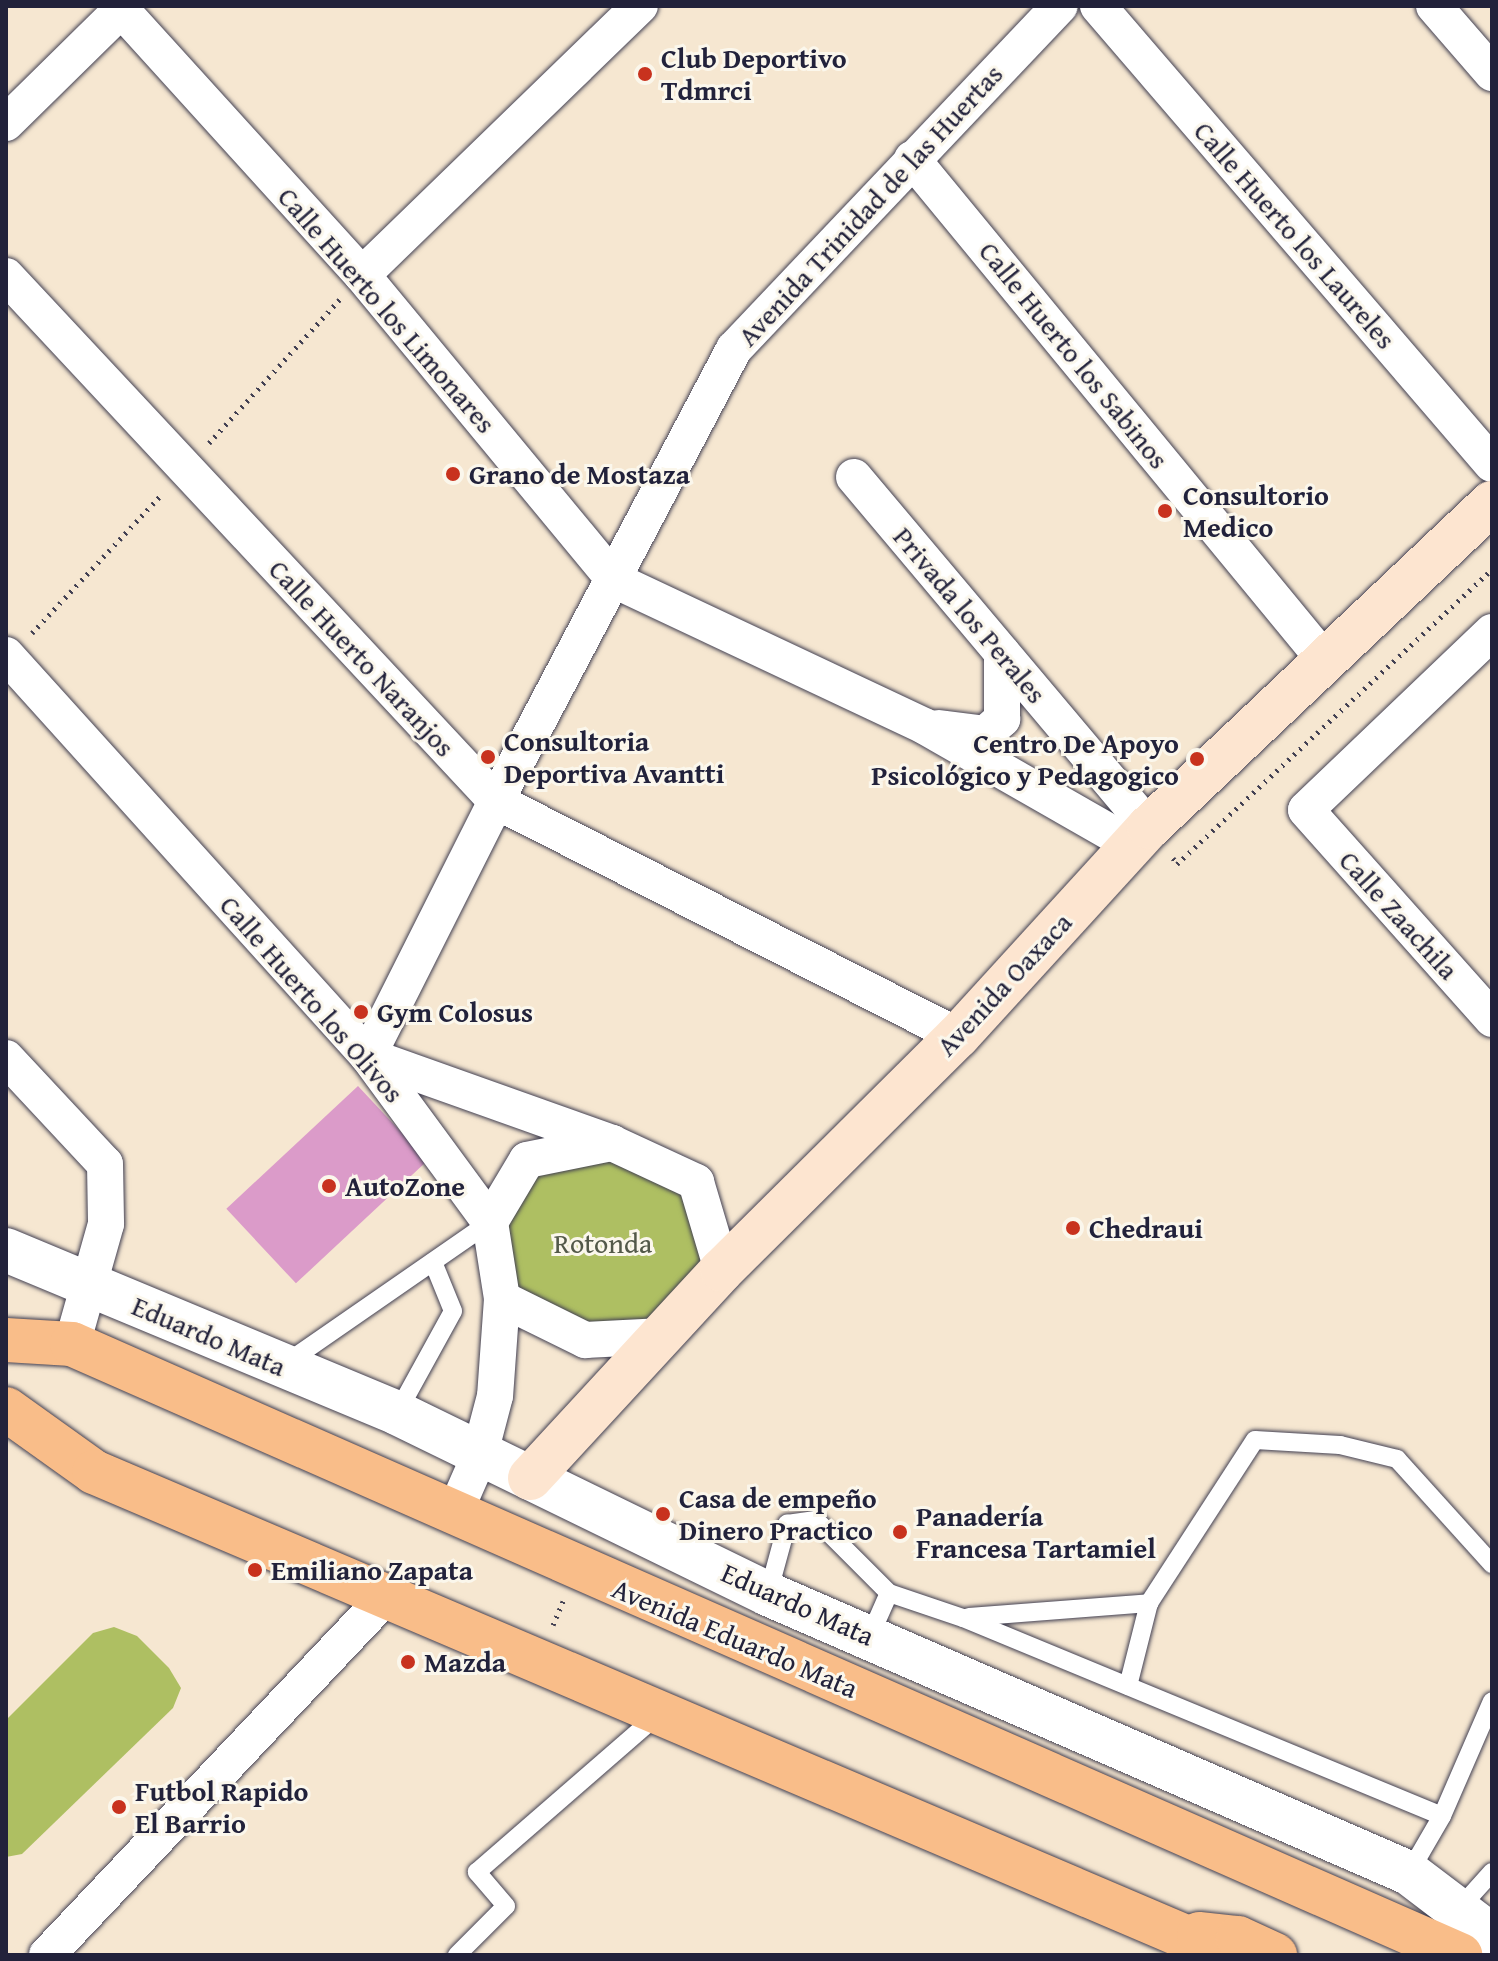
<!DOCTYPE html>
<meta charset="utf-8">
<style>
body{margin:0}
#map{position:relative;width:1498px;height:1961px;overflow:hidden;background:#f6e7d1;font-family:"Gentium Book Plus",serif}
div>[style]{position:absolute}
.green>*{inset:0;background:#aebf62}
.building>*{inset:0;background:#db9bc9;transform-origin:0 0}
.path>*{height:5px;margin-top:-2.5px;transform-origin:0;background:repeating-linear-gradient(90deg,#424052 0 2px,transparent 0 8px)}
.roads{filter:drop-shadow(0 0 2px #424052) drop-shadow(0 0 2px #424052)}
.service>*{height:18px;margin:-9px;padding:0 9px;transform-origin:9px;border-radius:9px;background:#fff}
.minor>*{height:36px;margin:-18px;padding:0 18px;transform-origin:18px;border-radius:18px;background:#fff}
.tertiary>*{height:44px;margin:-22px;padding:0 22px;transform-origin:22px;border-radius:22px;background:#fff}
.secondary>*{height:44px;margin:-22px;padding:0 22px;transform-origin:22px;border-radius:22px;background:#fde5d0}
.primary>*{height:44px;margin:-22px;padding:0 22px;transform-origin:22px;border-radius:22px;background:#f9bd89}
.dots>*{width:22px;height:22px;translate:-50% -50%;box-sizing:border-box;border:4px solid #fbf7ec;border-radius:50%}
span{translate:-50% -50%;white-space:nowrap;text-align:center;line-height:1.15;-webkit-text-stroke:6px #fbf7ec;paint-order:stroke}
.poi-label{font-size:28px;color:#22223b;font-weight:700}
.left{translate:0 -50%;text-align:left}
.right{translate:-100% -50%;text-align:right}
.street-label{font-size:28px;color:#22223b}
.park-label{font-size:28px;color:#535949}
.frame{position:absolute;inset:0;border:8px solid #22223b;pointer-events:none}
</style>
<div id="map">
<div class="green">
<i style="clip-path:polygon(608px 1146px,692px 1186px,719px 1273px,660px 1331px,585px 1337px,510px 1292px,498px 1226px,530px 1166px)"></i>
<i style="clip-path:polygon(114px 1627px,137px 1636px,169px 1668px,181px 1688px,173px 1708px,22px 1854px,6px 1857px,6px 1720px,93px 1633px)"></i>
</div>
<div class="building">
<i style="left:358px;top:1086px;width:102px;height:180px;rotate:47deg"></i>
</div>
<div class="path">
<i style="left:209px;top:443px;width:195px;rotate:-47.7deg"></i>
<i style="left:32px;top:633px;width:190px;rotate:-46.9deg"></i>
<i style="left:1173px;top:858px;width:7px;rotate:56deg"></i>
<i style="left:1177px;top:864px;width:432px;rotate:-43.1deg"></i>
<i style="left:553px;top:1625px;width:26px;rotate:-67deg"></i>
</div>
<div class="roads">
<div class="service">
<i style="left:285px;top:1364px;width:249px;rotate:-34.7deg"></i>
<i style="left:397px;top:1413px;width:116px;rotate:-61.2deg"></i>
<i style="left:453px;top:1311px;width:53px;rotate:-112.2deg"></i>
<i style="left:768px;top:1594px;width:73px;rotate:-74.8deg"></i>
<i style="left:787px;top:1524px;width:29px;rotate:-8deg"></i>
<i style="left:816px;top:1520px;width:103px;rotate:45deg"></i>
<i style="left:889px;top:1593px;width:78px;rotate:18.7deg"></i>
<i style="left:963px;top:1618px;width:518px;rotate:22.46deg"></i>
<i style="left:1442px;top:1816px;width:66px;rotate:120.1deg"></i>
<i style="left:969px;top:1617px;width:181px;rotate:-4.4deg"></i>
<i style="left:870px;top:1636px;width:47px;rotate:-66.2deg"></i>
<i style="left:1128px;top:1686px;width:86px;rotate:-75.8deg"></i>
<i style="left:1149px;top:1603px;width:194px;rotate:-57deg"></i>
<i style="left:1255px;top:1440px;width:85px;rotate:3.4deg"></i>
<i style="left:1340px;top:1445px;width:59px;rotate:13.8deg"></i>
<i style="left:1397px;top:1459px;width:142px;rotate:47.9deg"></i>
<i style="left:1442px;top:1816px;width:125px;rotate:-66.5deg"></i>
<i style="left:1456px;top:1912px;width:54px;rotate:-48deg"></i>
<i style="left:457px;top:1955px;width:69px;rotate:-45deg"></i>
<i style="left:506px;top:1906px;width:45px;rotate:-130.5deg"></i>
<i style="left:477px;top:1872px;width:241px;rotate:-41deg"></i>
</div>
<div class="minor">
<i style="left:118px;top:6px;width:363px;rotate:47.8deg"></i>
<i style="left:362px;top:275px;width:396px;rotate:50.4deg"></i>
<i style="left:614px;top:580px;width:345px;rotate:25.2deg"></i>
<i style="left:926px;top:727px;width:237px;rotate:29.8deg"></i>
<i style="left:1098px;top:6px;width:604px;rotate:49.3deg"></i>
<i style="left:1434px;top:6px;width:89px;rotate:49.1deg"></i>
<i style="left:6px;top:123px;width:167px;rotate:-44.5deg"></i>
<i style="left:912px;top:159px;width:653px;rotate:50.53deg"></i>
<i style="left:362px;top:275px;width:387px;rotate:-44.1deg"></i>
<i style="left:6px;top:276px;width:718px;rotate:46.97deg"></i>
<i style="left:496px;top:801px;width:518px;rotate:26.96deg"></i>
<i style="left:854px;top:477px;width:458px;rotate:49.9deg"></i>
<i style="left:1492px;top:632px;width:257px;rotate:136.3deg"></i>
<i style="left:1306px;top:810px;width:280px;rotate:48.3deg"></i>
<i style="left:6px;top:655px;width:540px;rotate:47.93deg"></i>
<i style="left:368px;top:1056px;width:206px;rotate:53.7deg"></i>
<i style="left:490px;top:1222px;width:78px;rotate:81.1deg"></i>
<i style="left:502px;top:1299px;width:97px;rotate:94.1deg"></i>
<i style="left:495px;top:1396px;width:63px;rotate:104.7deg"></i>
<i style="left:479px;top:1457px;width:62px;rotate:113.7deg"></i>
<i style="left:939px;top:728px;width:46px;rotate:7.4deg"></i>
<i style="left:985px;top:734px;width:23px;rotate:-41deg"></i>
<i style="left:1002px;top:719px;width:66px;rotate:-90deg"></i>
<i style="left:368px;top:1056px;width:285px;rotate:-63.3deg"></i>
<i style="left:496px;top:801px;width:511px;rotate:-62.23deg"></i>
<i style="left:734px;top:349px;width:473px;rotate:-46.5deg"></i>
<i style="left:368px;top:1056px;width:259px;rotate:19.6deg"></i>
<i style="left:6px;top:1058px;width:145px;rotate:47deg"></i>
<i style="left:105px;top:1164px;width:60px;rotate:89deg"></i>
<i style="left:106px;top:1224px;width:125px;rotate:105.8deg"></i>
<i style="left:490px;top:1222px;width:72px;rotate:-59.2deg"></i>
<i style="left:527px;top:1160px;width:87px;rotate:-11.3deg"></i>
<i style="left:612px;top:1143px;width:93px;rotate:24.9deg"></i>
<i style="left:696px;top:1182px;width:92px;rotate:73.5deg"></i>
<i style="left:502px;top:1299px;width:93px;rotate:26.3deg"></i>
<i style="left:585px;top:1340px;width:78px;rotate:-2.9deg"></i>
<i style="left:47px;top:1955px;width:497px;rotate:-46.6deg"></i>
</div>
<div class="tertiary">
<i style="left:6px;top:1250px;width:424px;rotate:22.6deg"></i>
<i style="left:397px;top:1413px;width:413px;rotate:26deg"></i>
<i style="left:768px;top:1594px;width:699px;rotate:23.52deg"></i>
<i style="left:1409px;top:1873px;width:104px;rotate:37.2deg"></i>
</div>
<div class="secondary">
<i style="left:530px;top:1478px;width:283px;rotate:-47.3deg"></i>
<i style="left:722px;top:1270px;width:332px;rotate:-44.8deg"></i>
<i style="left:958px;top:1036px;width:283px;rotate:-47.6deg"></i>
<i style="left:1149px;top:827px;width:472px;rotate:-43.4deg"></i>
</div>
<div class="primary">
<i style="left:6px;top:1340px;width:66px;rotate:3.5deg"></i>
<i style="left:72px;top:1344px;width:1517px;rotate:23.76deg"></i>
<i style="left:6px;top:1409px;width:108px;rotate:35.6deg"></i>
<i style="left:94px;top:1472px;width:1233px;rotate:23.07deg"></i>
<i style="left:1199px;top:1934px;width:39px;rotate:6deg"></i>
<i style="left:1238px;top:1938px;width:41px;rotate:24.7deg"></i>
</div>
</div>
<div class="dots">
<i style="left:645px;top:74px;background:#c8321e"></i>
<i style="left:453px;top:474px;background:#c8321e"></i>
<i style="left:1165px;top:511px;background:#c8321e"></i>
<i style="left:488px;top:757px;background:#c8321e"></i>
<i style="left:1197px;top:759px;background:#c8321e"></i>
<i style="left:361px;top:1012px;background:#c8321e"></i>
<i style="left:329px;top:1186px;background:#c8321e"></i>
<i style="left:1073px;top:1228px;background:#c8321e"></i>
<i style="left:663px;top:1514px;background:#c8321e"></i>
<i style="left:900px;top:1532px;background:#c8321e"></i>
<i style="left:255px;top:1570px;background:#c8321e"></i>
<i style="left:408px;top:1662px;background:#c8321e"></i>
<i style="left:119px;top:1807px;background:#c8321e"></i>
</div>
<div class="poi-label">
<span class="left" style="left:661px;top:74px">Club Deportivo<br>Tdmrci</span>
<span class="left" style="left:469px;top:474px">Grano de Mostaza</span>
<span class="left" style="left:1183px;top:511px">Consultorio<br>Medico</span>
<span class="left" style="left:504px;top:757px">Consultoria<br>Deportiva Avantti</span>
<span class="right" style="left:1179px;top:759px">Centro De Apoyo<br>Psicológico y Pedagogico</span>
<span class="left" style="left:377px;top:1012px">Gym Colosus</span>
<span class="left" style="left:345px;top:1186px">AutoZone</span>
<span class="left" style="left:1089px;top:1228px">Chedraui</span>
<span class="left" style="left:679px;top:1514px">Casa de empeño<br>Dinero Practico</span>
<span class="left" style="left:916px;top:1532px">Panadería<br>Francesa Tartamiel</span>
<span class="left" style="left:271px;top:1570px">Emiliano Zapata</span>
<span class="left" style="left:424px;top:1662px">Mazda</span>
<span class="left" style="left:135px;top:1807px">Futbol Rapido<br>El Barrio</span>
</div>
<div class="street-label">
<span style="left:870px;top:205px;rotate:-47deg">Avenida Trinidad de las Huertas</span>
<span style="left:1295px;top:235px;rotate:49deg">Calle Huerto los Laureles</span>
<span style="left:387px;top:310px;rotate:49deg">Calle Huerto los Limonares</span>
<span style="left:1074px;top:355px;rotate:51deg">Calle Huerto los Sabinos</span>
<span style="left:970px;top:615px;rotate:50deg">Privada los Perales</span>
<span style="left:362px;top:658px;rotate:47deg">Calle Huerto Naranjos</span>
<span style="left:1399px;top:915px;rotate:48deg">Calle Zaachila</span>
<span style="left:1004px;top:984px;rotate:-47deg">Avenida Oaxaca</span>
<span style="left:312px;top:999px;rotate:49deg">Calle Huerto los Olivos</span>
<span style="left:209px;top:1336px;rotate:23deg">Eduardo Mata</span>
<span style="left:798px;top:1604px;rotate:24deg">Eduardo Mata</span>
<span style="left:735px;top:1638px;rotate:23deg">Avenida Eduardo Mata</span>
</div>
<div class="park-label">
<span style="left:603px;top:1243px">Rotonda</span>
</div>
<div class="frame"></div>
</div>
